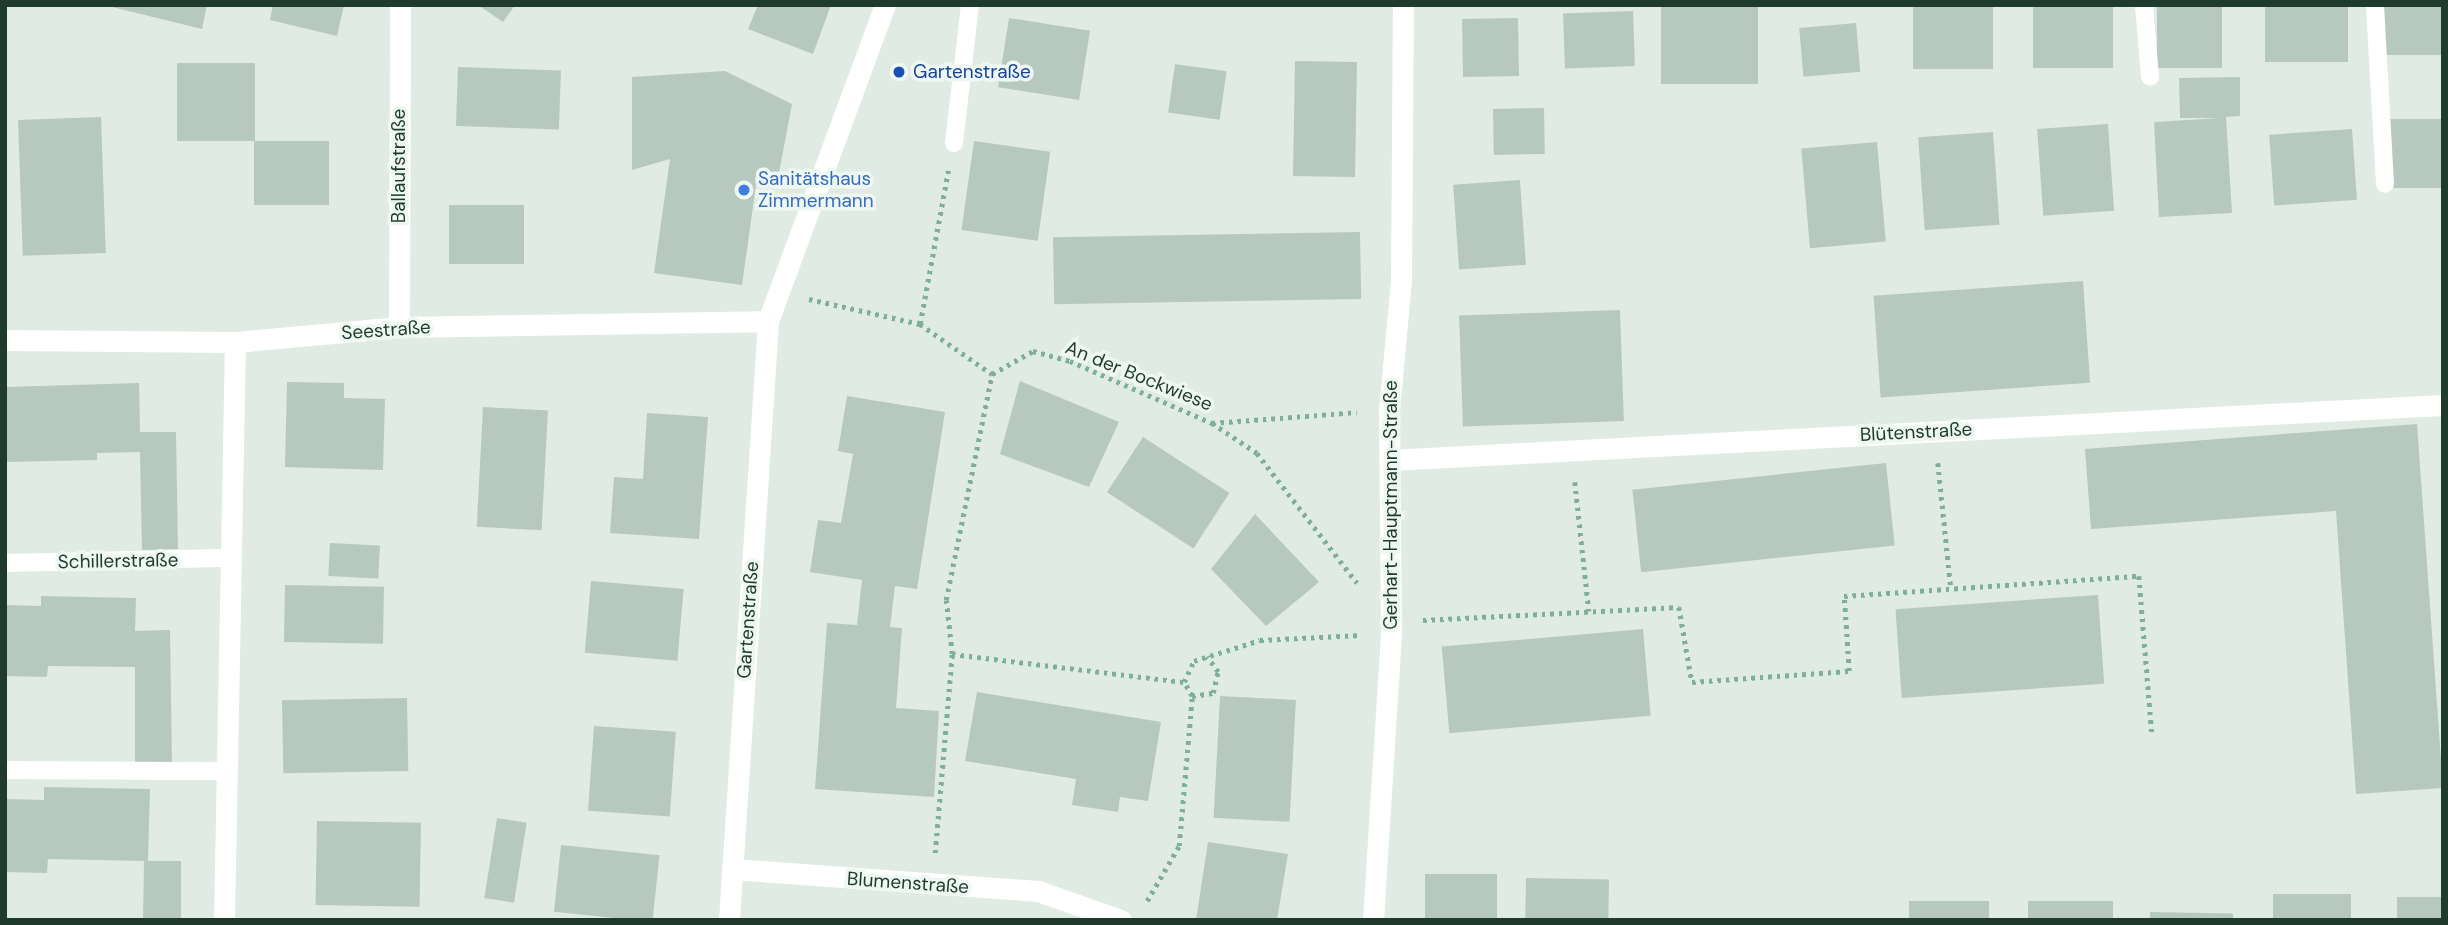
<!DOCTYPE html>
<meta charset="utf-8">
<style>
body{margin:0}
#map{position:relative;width:2448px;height:925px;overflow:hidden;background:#dfebe3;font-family:"DM Sans",sans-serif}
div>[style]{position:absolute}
.building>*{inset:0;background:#b7c9be;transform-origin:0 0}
.path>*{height:4.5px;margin-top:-2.25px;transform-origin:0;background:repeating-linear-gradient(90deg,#7db096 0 3.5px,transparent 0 8.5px)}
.service>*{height:18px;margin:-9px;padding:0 9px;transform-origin:9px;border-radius:9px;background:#fff}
.minor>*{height:21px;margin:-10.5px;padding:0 10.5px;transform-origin:10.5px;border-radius:10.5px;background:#fff}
.dots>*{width:19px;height:19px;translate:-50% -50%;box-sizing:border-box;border:4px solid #eff7f2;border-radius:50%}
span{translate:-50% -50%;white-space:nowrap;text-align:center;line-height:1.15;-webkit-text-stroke:7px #eff7f2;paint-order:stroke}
.transit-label{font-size:19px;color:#164399}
.left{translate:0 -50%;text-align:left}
.street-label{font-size:19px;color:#1f3b2e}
.shop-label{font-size:19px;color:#366cbe}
.frame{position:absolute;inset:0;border:7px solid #1f3b2e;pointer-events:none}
</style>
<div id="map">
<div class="building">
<i style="clip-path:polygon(104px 5px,207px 5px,202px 29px)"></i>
<i style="clip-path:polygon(273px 5px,344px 5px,337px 36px,270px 20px)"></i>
<i style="clip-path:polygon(478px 5px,515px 5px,503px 22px)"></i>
<i style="clip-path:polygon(758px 5px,831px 5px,813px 54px,748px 29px)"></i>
<i style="left:1661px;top:5px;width:97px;height:79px"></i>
<i style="left:1913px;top:5px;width:80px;height:64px"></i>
<i style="left:2033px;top:5px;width:80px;height:63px"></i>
<i style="left:2157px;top:5px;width:65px;height:63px"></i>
<i style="left:2265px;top:5px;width:83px;height:57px"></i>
<i style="left:2384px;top:5px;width:59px;height:50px"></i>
<i style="left:1633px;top:11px;width:55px;height:70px;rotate:88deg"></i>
<i style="left:1009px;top:18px;width:82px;height:70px;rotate:9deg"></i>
<i style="left:1518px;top:18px;width:58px;height:56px;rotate:89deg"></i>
<i style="left:1856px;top:23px;width:49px;height:57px;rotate:85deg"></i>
<i style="left:1295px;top:61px;width:62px;height:115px;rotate:1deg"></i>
<i style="left:177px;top:63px;width:78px;height:78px"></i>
<i style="left:1175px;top:64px;width:52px;height:49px;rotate:8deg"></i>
<i style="left:458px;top:67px;width:103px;height:59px;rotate:2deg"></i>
<i style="clip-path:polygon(725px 71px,792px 104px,779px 173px,758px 171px,742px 285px,654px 273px,670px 159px,632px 170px,632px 77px)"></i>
<i style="clip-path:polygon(2240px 77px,2240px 116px,2226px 117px,2232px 213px,2159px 217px,2154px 122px,2221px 118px,2180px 118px,2179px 78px)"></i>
<i style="left:1544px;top:108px;width:46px;height:51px;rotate:89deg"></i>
<i style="left:101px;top:117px;width:136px;height:83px;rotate:88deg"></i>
<i style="left:2443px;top:119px;width:69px;height:54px;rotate:90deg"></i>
<i style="left:2108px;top:124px;width:87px;height:71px;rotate:86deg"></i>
<i style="left:2352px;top:129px;width:71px;height:83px;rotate:86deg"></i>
<i style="left:1993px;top:132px;width:93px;height:75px;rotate:86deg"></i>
<i style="left:254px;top:141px;width:75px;height:64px"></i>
<i style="left:974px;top:141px;width:77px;height:90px;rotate:8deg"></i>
<i style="left:1877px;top:142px;width:100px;height:76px;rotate:85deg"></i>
<i style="left:1520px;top:180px;width:85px;height:67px;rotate:86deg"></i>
<i style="left:449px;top:205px;width:75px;height:59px"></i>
<i style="left:1360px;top:232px;width:67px;height:307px;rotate:89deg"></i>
<i style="left:2083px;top:281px;width:102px;height:210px;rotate:86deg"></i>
<i style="left:1620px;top:310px;width:111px;height:161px;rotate:88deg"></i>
<i style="clip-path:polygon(1020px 381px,1119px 422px,1089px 487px,1000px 454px)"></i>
<i style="clip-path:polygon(287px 382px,344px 383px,344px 398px,385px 399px,383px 470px,285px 467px)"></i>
<i style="clip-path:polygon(139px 383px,140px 432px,176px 432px,178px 549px,142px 550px,140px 452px,97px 453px,97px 460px,5px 462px,5px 387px)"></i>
<i style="clip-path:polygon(847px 396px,945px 412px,917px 589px,895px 586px,890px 627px,902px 628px,896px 708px,939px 711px,934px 797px,815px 789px,827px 623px,857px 625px,862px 580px,810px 572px,818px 520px,841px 523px,853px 454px,838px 451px)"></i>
<i style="left:483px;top:407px;width:65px;height:120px;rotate:3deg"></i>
<i style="clip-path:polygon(647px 413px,708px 417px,699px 539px,610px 533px,614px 477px,643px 479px)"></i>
<i style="clip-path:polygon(2417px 424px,2443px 788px,2356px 794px,2336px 511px,2091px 529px,2085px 449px)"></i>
<i style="left:1143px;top:437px;width:103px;height:66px;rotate:33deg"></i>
<i style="left:1886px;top:463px;width:83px;height:255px;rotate:84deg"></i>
<i style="clip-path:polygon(1255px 514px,1319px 582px,1266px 626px,1211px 569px)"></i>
<i style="left:330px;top:543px;width:50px;height:33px;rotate:3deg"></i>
<i style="left:591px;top:581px;width:93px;height:72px;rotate:5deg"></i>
<i style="left:285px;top:585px;width:99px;height:57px;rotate:1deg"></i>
<i style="left:2098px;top:595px;width:89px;height:203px;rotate:86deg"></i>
<i style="clip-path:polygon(41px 596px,136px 598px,135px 631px,170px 630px,172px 766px,135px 765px,135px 667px,48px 666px,47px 677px,5px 676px,5px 605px,41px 606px)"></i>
<i style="left:1643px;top:629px;width:87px;height:202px;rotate:85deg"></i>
<i style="clip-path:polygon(977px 692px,1161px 722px,1148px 801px,1120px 797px,1118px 812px,1072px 805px,1076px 779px,965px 761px)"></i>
<i style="left:1220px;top:696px;width:76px;height:122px;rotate:3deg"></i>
<i style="left:407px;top:698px;width:73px;height:125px;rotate:89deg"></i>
<i style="left:594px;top:726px;width:82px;height:85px;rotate:4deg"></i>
<i style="clip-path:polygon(44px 787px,150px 789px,148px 861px,181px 861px,181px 920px,143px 920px,144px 861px,48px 859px,47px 873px,5px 872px,5px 799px,44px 800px)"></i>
<i style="left:497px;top:818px;width:30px;height:81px;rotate:9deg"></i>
<i style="left:317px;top:821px;width:104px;height:84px;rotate:1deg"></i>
<i style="clip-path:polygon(1208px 842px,1288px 854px,1277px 920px,1196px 920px)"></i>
<i style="left:561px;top:845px;width:99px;height:67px;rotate:6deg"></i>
<i style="left:1425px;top:874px;width:72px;height:46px"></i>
<i style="left:1526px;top:878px;width:83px;height:42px;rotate:1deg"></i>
<i style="left:2351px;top:894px;width:26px;height:78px;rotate:90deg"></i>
<i style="left:2443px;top:897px;width:23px;height:46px;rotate:90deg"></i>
<i style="left:1989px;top:901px;width:19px;height:80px;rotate:90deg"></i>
<i style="left:2028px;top:901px;width:85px;height:19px"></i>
<i style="left:2150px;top:912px;width:83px;height:8px;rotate:1deg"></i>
</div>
<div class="path">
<i style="left:809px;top:299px;width:114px;rotate:12.7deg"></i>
<i style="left:920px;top:324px;width:88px;rotate:34.8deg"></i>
<i style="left:992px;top:374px;width:47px;rotate:-29.3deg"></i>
<i style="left:1033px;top:351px;width:38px;rotate:15deg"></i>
<i style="left:1070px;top:361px;width:155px;rotate:23.6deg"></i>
<i style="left:1212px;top:423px;width:145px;rotate:-4.3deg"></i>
<i style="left:920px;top:324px;width:156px;rotate:-79.6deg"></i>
<i style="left:1212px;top:423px;width:54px;rotate:33.7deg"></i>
<i style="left:1257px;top:453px;width:164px;rotate:52.4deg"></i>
<i style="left:1938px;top:463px;width:127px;rotate:84.1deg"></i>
<i style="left:1575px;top:482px;width:130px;rotate:83.8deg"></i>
<i style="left:1423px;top:620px;width:256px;rotate:-2.9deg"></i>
<i style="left:1679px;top:607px;width:76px;rotate:80.2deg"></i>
<i style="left:1692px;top:682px;width:157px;rotate:-4deg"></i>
<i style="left:1849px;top:671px;width:75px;rotate:-93.8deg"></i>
<i style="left:1844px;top:596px;width:296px;rotate:-3.9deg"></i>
<i style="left:2139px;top:576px;width:159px;rotate:85.3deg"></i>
<i style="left:952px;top:654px;width:234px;rotate:6.9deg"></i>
<i style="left:1184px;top:682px;width:23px;rotate:-65deg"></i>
<i style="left:1194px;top:661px;width:69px;rotate:-17.7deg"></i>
<i style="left:1260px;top:640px;width:101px;rotate:-2.8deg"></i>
<i style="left:1192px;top:696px;width:21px;rotate:-8deg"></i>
<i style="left:1213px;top:693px;width:22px;rotate:-77deg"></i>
<i style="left:1218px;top:672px;width:19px;rotate:-126deg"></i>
<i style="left:935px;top:853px;width:200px;rotate:-85.1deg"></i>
<i style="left:952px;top:654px;width:54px;rotate:-96.3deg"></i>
<i style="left:946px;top:600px;width:231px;rotate:-78.5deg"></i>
<i style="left:1147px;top:901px;width:64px;rotate:-59.8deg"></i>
<i style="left:1179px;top:846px;width:151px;rotate:-85deg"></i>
<i style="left:1192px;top:696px;width:16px;rotate:-120deg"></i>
</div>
<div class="service">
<i style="left:2144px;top:5px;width:72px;rotate:85.2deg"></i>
<i style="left:2375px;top:5px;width:179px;rotate:86.8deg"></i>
<i style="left:954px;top:143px;width:139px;rotate:-83.4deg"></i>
<i style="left:5px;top:563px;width:227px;rotate:-1.3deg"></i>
<i style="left:5px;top:770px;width:221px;rotate:0.3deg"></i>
</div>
<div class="minor">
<i style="left:399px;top:327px;width:322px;rotate:-89.8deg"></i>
<i style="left:5px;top:340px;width:230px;rotate:0.5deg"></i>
<i style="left:235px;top:342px;width:165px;rotate:-5.2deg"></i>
<i style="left:399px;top:327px;width:369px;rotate:-0.9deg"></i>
<i style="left:1389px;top:460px;width:1055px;rotate:-2.99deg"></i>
<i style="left:732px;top:869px;width:307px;rotate:4.1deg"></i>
<i style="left:1038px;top:891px;width:88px;rotate:19.3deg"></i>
<i style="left:224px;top:920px;width:578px;rotate:-88.91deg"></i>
<i style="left:729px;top:920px;width:600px;rotate:-86.27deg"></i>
<i style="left:768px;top:321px;width:337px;rotate:-69.7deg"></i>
<i style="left:1373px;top:920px;width:288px;rotate:-86.4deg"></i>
<i style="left:1391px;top:633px;width:223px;rotate:-90.5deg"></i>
<i style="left:1389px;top:410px;width:130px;rotate:-84.7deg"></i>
<i style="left:1401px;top:281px;width:276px;rotate:-89.6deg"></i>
</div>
<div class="dots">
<i style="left:899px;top:72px;background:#1a4fb4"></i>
<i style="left:744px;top:190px;background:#3f7fe0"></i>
</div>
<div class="transit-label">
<span class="left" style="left:913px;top:72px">Gartenstraße</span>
</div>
<div class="street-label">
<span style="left:399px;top:166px;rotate:-90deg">Ballaufstraße</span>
<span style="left:386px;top:330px;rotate:-4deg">Seestraße</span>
<span style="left:1139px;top:376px;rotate:22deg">An der Bockwiese</span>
<span style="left:1916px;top:432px;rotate:-3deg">Blütenstraße</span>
<span style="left:1391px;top:505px;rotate:-90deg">Gerhart-Hauptmann-Straße</span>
<span style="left:118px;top:561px;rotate:-1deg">Schillerstraße</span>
<span style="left:748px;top:620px;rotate:-86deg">Gartenstraße</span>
<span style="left:908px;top:883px;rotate:4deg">Blumenstraße</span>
</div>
<div class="shop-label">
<span class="left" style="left:758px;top:190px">Sanitätshaus<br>Zimmermann</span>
</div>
<div class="frame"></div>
</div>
